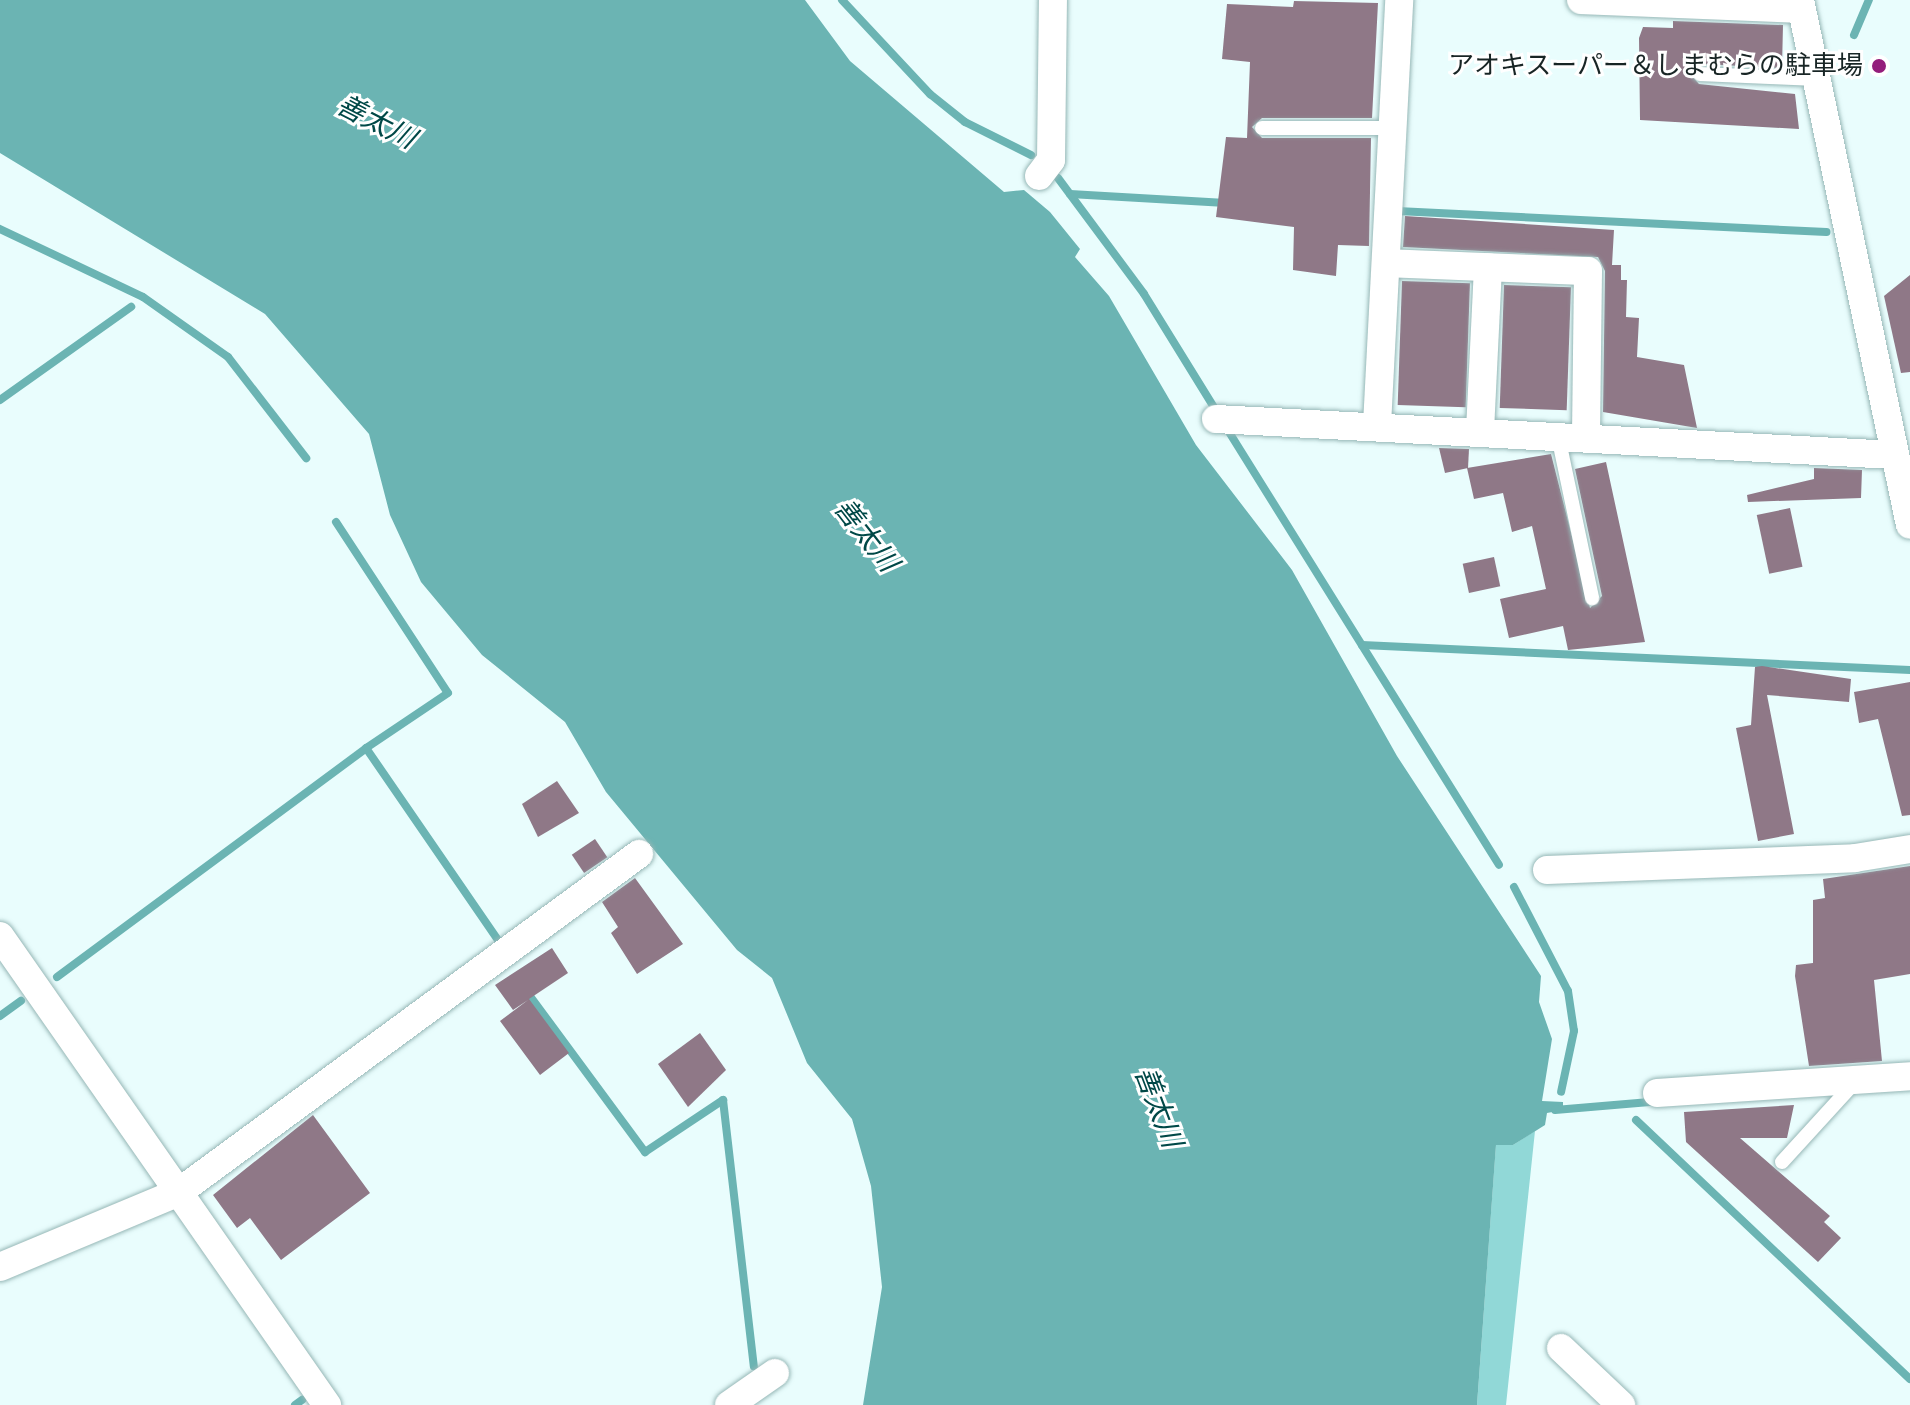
<!DOCTYPE html>
<meta charset="utf-8">
<style>
body{margin:0}
#map{position:relative;width:1910px;height:1405px;overflow:hidden;background:#e9fdfd;font-family:"DejaVu Sans","Noto Sans JP",sans-serif}
div>[style]{position:absolute}
.green>*{inset:0;background:#91d8d7}
.water>*{inset:0;background:#6bb4b3}
.stream>*{height:8px;margin:-4px;padding:0 4px;transform-origin:4px;border-radius:4px;background:#6bb4b3}
.building>*{inset:0;background:#8f7887;transform-origin:0 0}
.roads{filter:drop-shadow(0 0 2px #96b7b6) drop-shadow(0 0 2px #96b7b6)}
.service>*{height:14px;margin:-7px;padding:0 7px;transform-origin:7px;border-radius:7px;background:#fff}
.minor>*{height:28px;margin:-14px;padding:0 14px;transform-origin:14px;border-radius:14px;background:#fff}
.dots>*{width:22px;height:22px;translate:-50% -50%;box-sizing:border-box;border:4px solid #fff;border-radius:50%}
span{translate:-50% -50%;white-space:nowrap;text-align:center;line-height:1.15;-webkit-text-stroke:6px #fff;paint-order:stroke}
.poi-label{font-size:26px;color:#182525}
.right{translate:-100% -50%;text-align:right}
.water-label{font-size:28px;color:#004847;font-style:italic}
</style>
<div id="map">
<div class="green">
<i style="clip-path:polygon(1535px 1131px,1506px 1405px,1477px 1405px,1496px 1144px,1513px 1145px)"></i>
</div>
<div class="water">
<i style="clip-path:polygon(0 0,805px 0,850px 61px,1004px 192px,1024px 190px,1050px 212px,1080px 249px,1075px 257px,1109px 296px,1196px 445px,1292px 570px,1397px 756px,1541px 976px,1539px 1002px,1552px 1039px,1542px 1101px,1563px 1102px,1563px 1110px,1547px 1113px,1545px 1125px,1513px 1145px,1496px 1145px,1477px 1405px,863px 1405px,882px 1287px,871px 1186px,852px 1119px,807px 1063px,772px 978px,737px 950px,606px 792px,565px 722px,482px 655px,421px 582px,390px 515px,369px 434px,265px 314px,0 153px)"></i>
</div>
<div class="stream">
<i style="left:842px;top:0;width:129px;rotate:46.9deg"></i>
<i style="left:930px;top:94px;width:45px;rotate:38.7deg"></i>
<i style="left:965px;top:122px;width:74px;rotate:26.6deg"></i>
<i style="left:1854px;top:35px;width:38px;rotate:-67deg"></i>
<i style="left:1058px;top:178px;width:144px;rotate:53.4deg"></i>
<i style="left:1144px;top:294px;width:135px;rotate:58.3deg"></i>
<i style="left:1070px;top:194px;width:156px;rotate:3.3deg"></i>
<i style="left:1397px;top:211px;width:430px;rotate:2.8deg"></i>
<i style="left:0;top:229px;width:158px;rotate:25.4deg"></i>
<i style="left:143px;top:297px;width:104px;rotate:35.2deg"></i>
<i style="left:228px;top:357px;width:128px;rotate:52.3deg"></i>
<i style="left:0;top:400px;width:161px;rotate:-35.4deg"></i>
<i style="left:1229px;top:432px;width:510px;rotate:58.05deg"></i>
<i style="left:336px;top:522px;width:204px;rotate:56.8deg"></i>
<i style="left:448px;top:693px;width:99px;rotate:146.1deg"></i>
<i style="left:366px;top:748px;width:233px;rotate:55.5deg"></i>
<i style="left:1362px;top:645px;width:549px;rotate:2.61deg"></i>
<i style="left:1514px;top:887px;width:117px;rotate:62.6deg"></i>
<i style="left:1568px;top:991px;width:40px;rotate:81.5deg"></i>
<i style="left:1574px;top:1031px;width:62px;rotate:102deg"></i>
<i style="left:57px;top:977px;width:385px;rotate:-36.5deg"></i>
<i style="left:527px;top:992px;width:199px;rotate:53.6deg"></i>
<i style="left:645px;top:1152px;width:94px;rotate:-33.7deg"></i>
<i style="left:723px;top:1100px;width:268px;rotate:83.4deg"></i>
<i style="left:0;top:1016px;width:26px;rotate:-36deg"></i>
<i style="left:1555px;top:1110px;width:95px;rotate:-4.8deg"></i>
<i style="left:1636px;top:1120px;width:377px;rotate:43.4deg"></i>
<i style="left:295px;top:1405px;width:9px;rotate:-36deg"></i>
</div>
<div class="building">
<i style="clip-path:polygon(1294px 1px,1378px 3px,1372px 118px,1262px 118px,1252px 127px,1262px 138px,1371px 138px,1369px 246px,1338px 245px,1336px 276px,1293px 270px,1294px 227px,1216px 217px,1226px 137px,1247px 138px,1250px 62px,1222px 59px,1227px 4px,1293px 7px)"></i>
<i style="clip-path:polygon(1673px 21px,1783px 25px,1782px 68px,1700px 64px,1690px 74px,1699px 84px,1795px 94px,1799px 129px,1640px 120px,1639px 38px,1643px 27px,1673px 28px)"></i>
<i style="clip-path:polygon(1405px 216px,1614px 230px,1612px 265px,1621px 265px,1621px 280px,1627px 280px,1626px 317px,1639px 318px,1637px 357px,1684px 365px,1697px 428px,1603px 412px,1605px 271px,1598px 257px,1403px 247px)"></i>
<i style="clip-path:polygon(1910px 275px,1910px 372px,1901px 373px,1884px 296px)"></i>
<i style="left:1402px;top:281px;width:68px;height:124px;rotate:2deg"></i>
<i style="left:1504px;top:285px;width:67px;height:123px;rotate:2deg"></i>
<i style="clip-path:polygon(1439px 448px,1469px 449px,1468px 468px,1445px 473px)"></i>
<i style="clip-path:polygon(1551px 454px,1590px 608px,1602px 596px,1575px 469px,1606px 462px,1645px 642px,1568px 650px,1563px 626px,1509px 638px,1500px 599px,1546px 589px,1532px 526px,1512px 532px,1503px 493px,1474px 499px,1467px 468px)"></i>
<i style="clip-path:polygon(1814px 468px,1862px 470px,1861px 498px,1748px 502px,1747px 495px,1814px 479px)"></i>
<i style="left:1790px;top:508px;width:60px;height:34px;rotate:78deg"></i>
<i style="left:1494px;top:557px;width:30px;height:32px;rotate:78deg"></i>
<i style="clip-path:polygon(1762px 666px,1851px 679px,1849px 702px,1767px 695px,1794px 834px,1758px 841px,1736px 728px,1751px 725px,1755px 667px)"></i>
<i style="clip-path:polygon(1910px 682px,1910px 815px,1902px 816px,1878px 719px,1859px 723px,1854px 692px)"></i>
<i style="clip-path:polygon(557px 781px,579px 813px,538px 837px,522px 804px)"></i>
<i style="left:595px;top:839px;width:22px;height:28px;rotate:56deg"></i>
<i style="clip-path:polygon(1910px 866px,1910px 974px,1874px 980px,1882px 1061px,1809px 1066px,1795px 976px,1796px 965px,1813px 963px,1813px 900px,1825px 898px,1823px 879px)"></i>
<i style="clip-path:polygon(635px 878px,683px 944px,637px 974px,611px 933px,618px 927px,602px 902px)"></i>
<i style="clip-path:polygon(552px 948px,568px 973px,529px 999px,569px 1053px,540px 1075px,500px 1021px,528px 1000px,513px 1010px,495px 985px)"></i>
<i style="clip-path:polygon(700px 1033px,726px 1070px,688px 1107px,658px 1064px)"></i>
<i style="clip-path:polygon(1794px 1105px,1787px 1138px,1740px 1138px,1830px 1216px,1824px 1222px,1841px 1238px,1818px 1262px,1686px 1142px,1684px 1112px)"></i>
<i style="clip-path:polygon(313px 1115px,370px 1193px,281px 1260px,250px 1218px,237px 1228px,213px 1195px)"></i>
</div>
<div class="roads">
<div class="service">
<i style="left:1700px;top:74px;width:116px;rotate:2.5deg"></i>
<i style="left:1262px;top:128px;width:131px"></i>
<i style="left:1558px;top:436px;width:166px;rotate:78.1deg"></i>
<i style="left:1782px;top:1162px;width:108px;rotate:-47.6deg"></i>
</div>
<div class="minor">
<i style="left:1581px;top:0;width:220px;rotate:2.3deg"></i>
<i style="left:1800px;top:0;width:536px;rotate:78.17deg"></i>
<i style="left:1039px;top:176px;width:20px;rotate:-53deg"></i>
<i style="left:1051px;top:160px;width:160px;rotate:-89.3deg"></i>
<i style="left:1386px;top:263px;width:202px;rotate:2.3deg"></i>
<i style="left:1588px;top:271px;width:166px;rotate:90.7deg"></i>
<i style="left:1216px;top:419px;width:679px;rotate:3.04deg"></i>
<i style="left:1377px;top:425px;width:426px;rotate:-87deg"></i>
<i style="left:1480px;top:431px;width:164px;rotate:-87.2deg"></i>
<i style="left:1547px;top:870px;width:308px;rotate:-2.2deg"></i>
<i style="left:1855px;top:858px;width:56px;rotate:-9.3deg"></i>
<i style="left:0;top:936px;width:572px;rotate:55.11deg"></i>
<i style="left:1657px;top:1093px;width:254px;rotate:-3.8deg"></i>
<i style="left:0;top:1267px;width:194px;rotate:-22.7deg"></i>
<i style="left:179px;top:1192px;width:571px;rotate:-36.31deg"></i>
<i style="left:1561px;top:1348px;width:83px;rotate:43.5deg"></i>
<i style="left:729px;top:1405px;width:56px;rotate:-34.8deg"></i>
</div>
</div>
<div class="dots">
<i style="left:1879px;top:66px;background:#941d7b"></i>
</div>
<div class="poi-label">
<span class="right" style="left:1863px;top:66px">アオキスーパー＆しまむらの駐車場</span>
</div>
<div class="water-label">
<span style="left:376px;top:122px;rotate:27deg">善太川</span>
<span style="left:866px;top:535px;rotate:52deg">善太川</span>
<span style="left:1158px;top:1107px;rotate:69deg">善太川</span>
</div>
</div>
